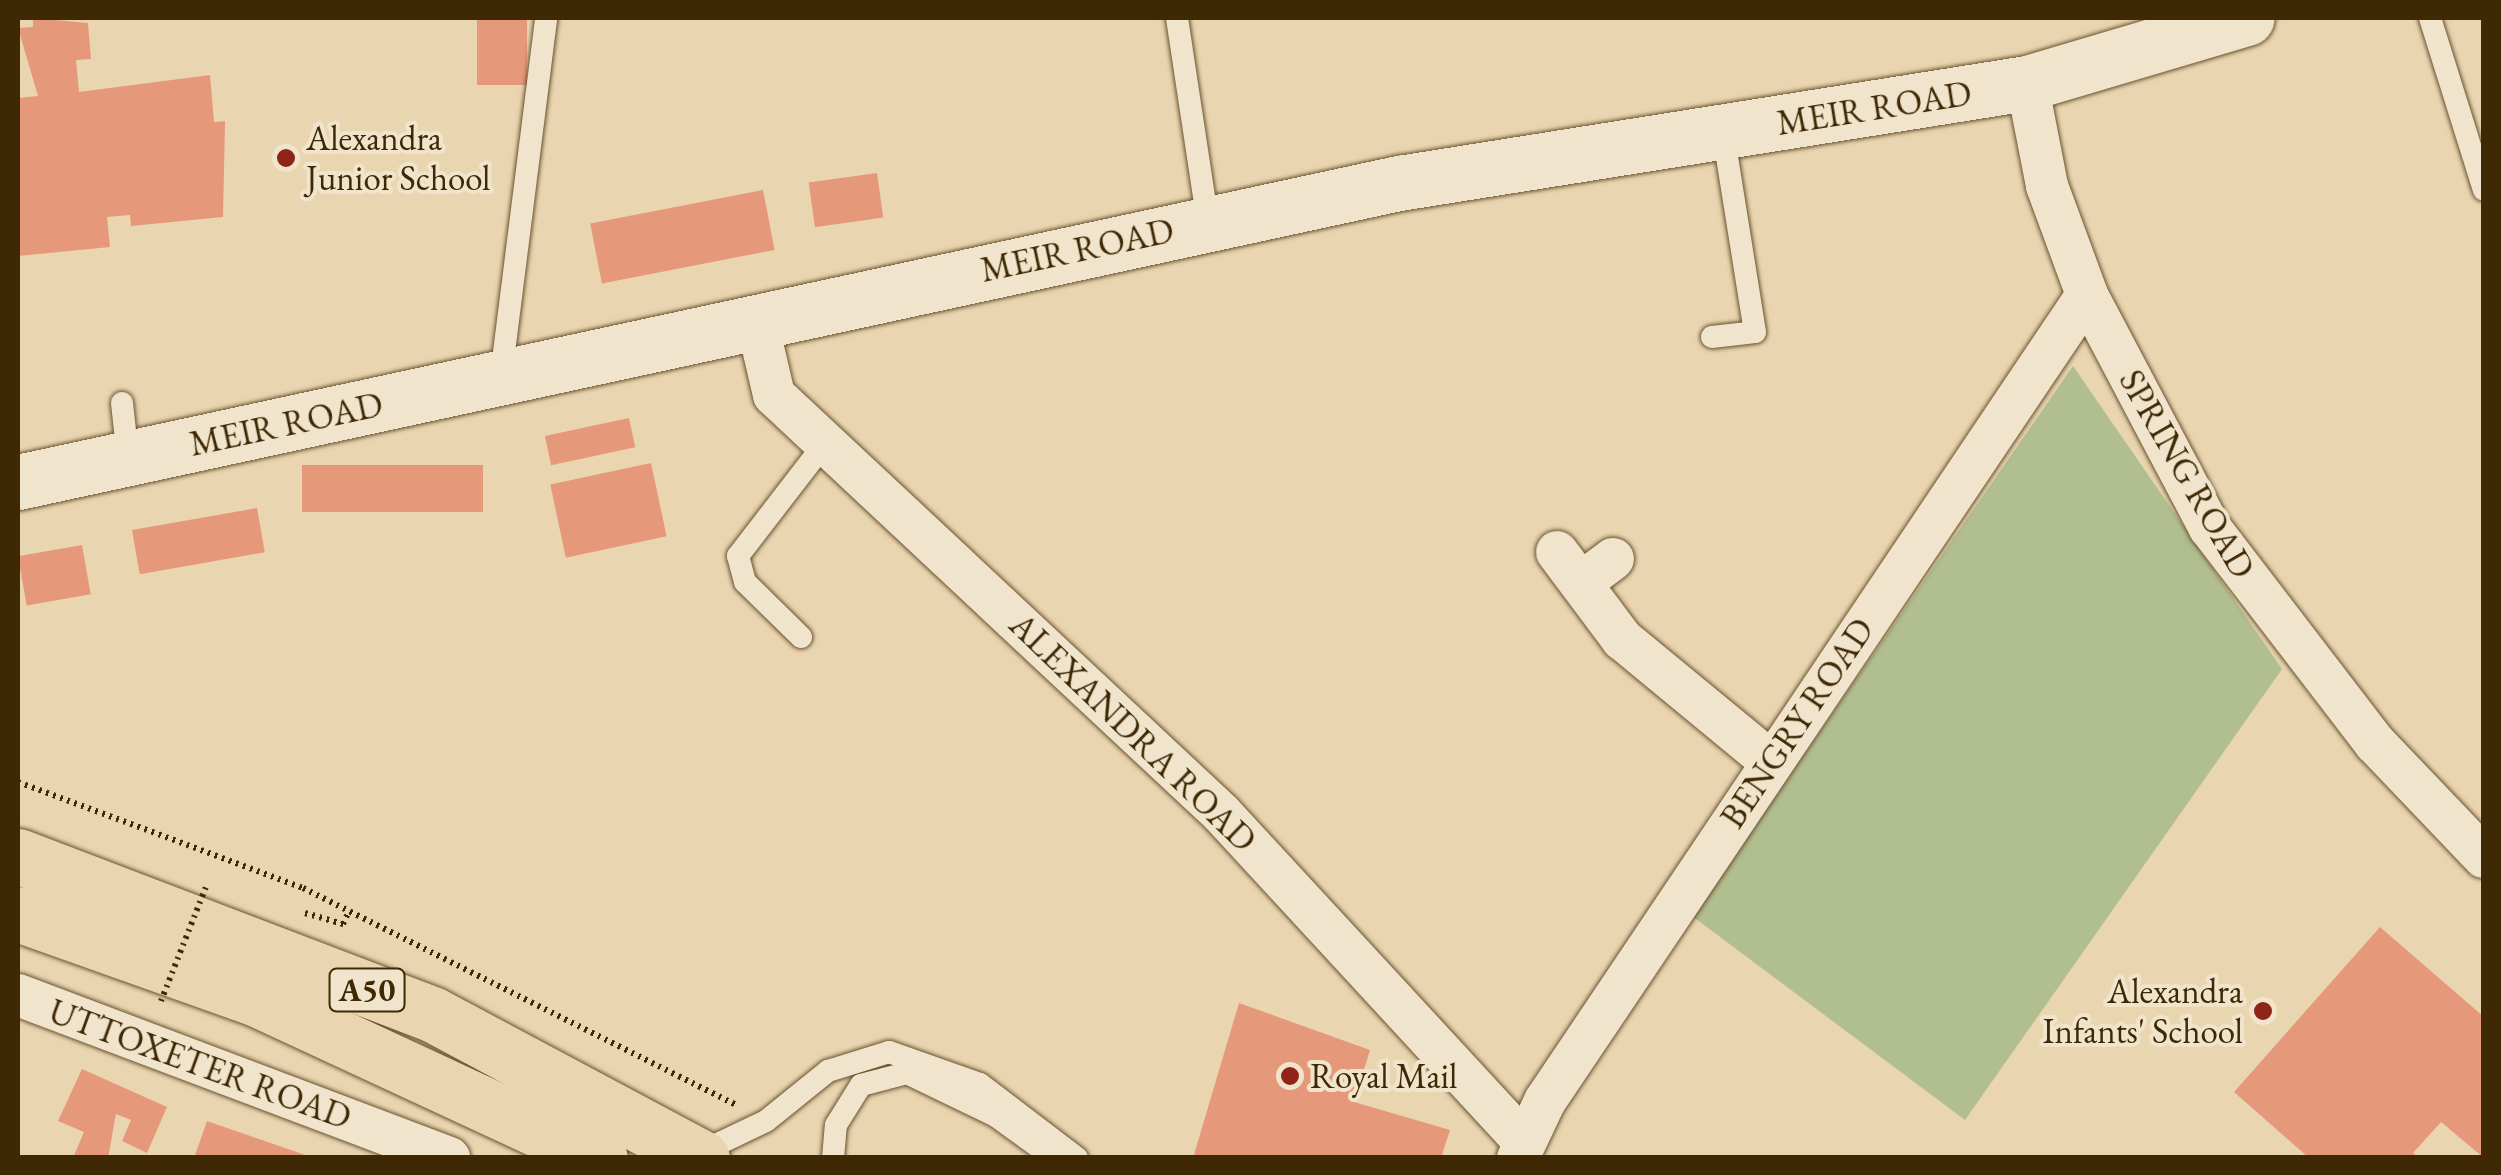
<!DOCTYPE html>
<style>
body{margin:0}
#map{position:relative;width:2501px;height:1175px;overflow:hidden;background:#ead5b1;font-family:"EB Garamond",serif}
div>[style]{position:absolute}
.green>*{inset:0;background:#b1be90}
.building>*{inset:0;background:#e5997a;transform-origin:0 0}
.path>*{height:6px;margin-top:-3px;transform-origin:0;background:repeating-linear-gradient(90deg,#3f2804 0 2.5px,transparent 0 7.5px)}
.roads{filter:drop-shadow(0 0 2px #6a532f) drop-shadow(0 0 2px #6a532f)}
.lane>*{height:22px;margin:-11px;padding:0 11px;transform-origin:11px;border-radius:11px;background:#f1e4cc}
.street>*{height:42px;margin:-21px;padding:0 21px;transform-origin:21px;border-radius:21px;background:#f1e4cc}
.secondary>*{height:55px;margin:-27.5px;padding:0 27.5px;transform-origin:27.5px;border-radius:27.5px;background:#f1e4cc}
.highway>*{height:55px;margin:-27.5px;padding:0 27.5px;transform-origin:27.5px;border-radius:27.5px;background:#ead5b1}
.path-bridge>*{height:6px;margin-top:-3px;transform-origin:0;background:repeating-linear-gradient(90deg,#3f2804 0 2.5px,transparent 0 7.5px)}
.dots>*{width:28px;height:28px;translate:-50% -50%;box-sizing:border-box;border:5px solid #f1e4cc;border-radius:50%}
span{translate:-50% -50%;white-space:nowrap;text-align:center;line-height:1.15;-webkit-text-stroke:8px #f1e4cc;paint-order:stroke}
.shield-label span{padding:2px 8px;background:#f1e4cc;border:2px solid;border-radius:8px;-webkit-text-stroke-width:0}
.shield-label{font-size:32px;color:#3f2804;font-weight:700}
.street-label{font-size:35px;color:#3f2804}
.poi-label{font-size:35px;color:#3f2804}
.left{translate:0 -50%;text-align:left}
.right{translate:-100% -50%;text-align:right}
.frame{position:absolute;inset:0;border:20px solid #3f2804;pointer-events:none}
</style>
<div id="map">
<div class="green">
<i style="clip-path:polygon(2073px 366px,2282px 669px,1965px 1120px,1692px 916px)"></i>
</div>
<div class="building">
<i style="clip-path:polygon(33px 18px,88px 23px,91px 59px,76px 60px,79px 92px,210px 75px,214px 122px,225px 121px,223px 217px,131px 226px,130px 215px,107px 217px,110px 247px,18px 256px,18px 98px,38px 96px,18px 28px,33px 27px)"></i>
<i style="left:477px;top:18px;width:50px;height:67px"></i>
<i style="left:877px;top:173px;width:45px;height:69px;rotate:82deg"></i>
<i style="left:763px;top:190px;width:61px;height:176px;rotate:79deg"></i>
<i style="left:629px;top:418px;width:30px;height:86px;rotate:78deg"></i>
<i style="left:651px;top:463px;width:75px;height:103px;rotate:78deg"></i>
<i style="left:483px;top:465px;width:47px;height:181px;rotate:90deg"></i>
<i style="left:257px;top:508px;width:45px;height:127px;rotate:80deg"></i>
<i style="left:82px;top:545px;width:50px;height:65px;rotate:80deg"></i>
<i style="clip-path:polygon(2380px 927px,2484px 1017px,2484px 1158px,2441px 1122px,2413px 1153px,2419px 1158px,2309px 1158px,2234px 1092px)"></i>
<i style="clip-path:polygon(1239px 1003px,1370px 1050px,1354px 1102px,1450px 1130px,1441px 1158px,1193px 1158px)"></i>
<i style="clip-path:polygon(82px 1069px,167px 1107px,147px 1153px,122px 1141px,131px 1120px,116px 1114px,108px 1158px,73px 1158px,84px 1132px,58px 1121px)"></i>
<i style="clip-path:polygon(207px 1121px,311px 1157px,310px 1158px,194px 1158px)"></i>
</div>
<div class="path">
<i style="left:18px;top:782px;width:304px;rotate:20.4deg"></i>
<i style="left:303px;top:888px;width:484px;rotate:26.6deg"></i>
<i style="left:305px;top:913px;width:40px;rotate:16deg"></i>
<i style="left:343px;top:924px;width:14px;rotate:-65deg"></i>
</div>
<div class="roads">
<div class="lane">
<i style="left:1177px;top:18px;width:207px;rotate:81.4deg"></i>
<i style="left:2430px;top:18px;width:180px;rotate:72.6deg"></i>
<i style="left:1712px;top:337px;width:43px;rotate:-6.6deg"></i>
<i style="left:1755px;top:332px;width:203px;rotate:-99.1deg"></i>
<i style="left:501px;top:376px;width:361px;rotate:-82.8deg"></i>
<i style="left:122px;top:403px;width:55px;rotate:83.8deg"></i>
<i style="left:801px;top:637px;width:78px;rotate:-135.5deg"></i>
<i style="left:745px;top:582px;width:27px;rotate:-105deg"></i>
<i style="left:738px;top:556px;width:138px;rotate:-52.4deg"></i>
<i style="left:699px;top:1153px;width:74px;rotate:-25.5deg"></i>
<i style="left:766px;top:1121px;width:80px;rotate:-38.9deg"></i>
<i style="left:828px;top:1071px;width:64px;rotate:-17.3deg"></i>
<i style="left:889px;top:1052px;width:96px;rotate:19.4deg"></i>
<i style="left:980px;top:1084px;width:122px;rotate:37.3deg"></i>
<i style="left:833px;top:1158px;width:33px;rotate:-85deg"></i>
<i style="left:836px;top:1125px;width:47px;rotate:-58deg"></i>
<i style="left:861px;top:1085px;width:48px;rotate:-14.6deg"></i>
<i style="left:907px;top:1073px;width:99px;rotate:25.8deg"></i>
<i style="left:996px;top:1116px;width:72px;rotate:35.9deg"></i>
</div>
<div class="street">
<i style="left:2027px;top:83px;width:105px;rotate:79deg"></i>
<i style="left:2047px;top:186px;width:116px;rotate:69.8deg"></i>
<i style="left:2087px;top:295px;width:263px;rotate:62.2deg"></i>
<i style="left:2210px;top:528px;width:271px;rotate:52.5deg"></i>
<i style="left:2375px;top:743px;width:158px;rotate:46.3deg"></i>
<i style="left:757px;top:322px;width:75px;rotate:76.9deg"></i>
<i style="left:774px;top:395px;width:612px;rotate:43.08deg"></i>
<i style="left:1221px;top:813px;width:448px;rotate:47.3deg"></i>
<i style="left:1557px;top:552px;width:109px;rotate:53.2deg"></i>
<i style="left:1622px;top:639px;width:192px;rotate:39.5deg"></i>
<i style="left:1581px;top:583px;width:40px;rotate:-37deg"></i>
<i style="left:18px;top:995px;width:461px;rotate:20.7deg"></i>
<i style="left:1518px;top:1158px;width:63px;rotate:-64.7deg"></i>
<i style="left:1545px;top:1101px;width:971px;rotate:-56.08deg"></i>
</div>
<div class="secondary">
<i style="left:18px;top:482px;width:1413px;rotate:-12.22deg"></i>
<i style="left:1399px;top:183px;width:636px;rotate:-9.05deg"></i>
<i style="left:2027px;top:83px;width:229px;rotate:-16.5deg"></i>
</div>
<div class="highway">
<i style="left:18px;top:856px;width:443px;rotate:20.9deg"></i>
<i style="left:432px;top:1014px;width:306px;rotate:28.1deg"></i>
<i style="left:18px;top:914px;width:254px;rotate:19.6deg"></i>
<i style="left:257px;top:999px;width:378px;rotate:24.9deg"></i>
</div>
</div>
<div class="path-bridge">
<i style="left:161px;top:1001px;width:126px;rotate:-68.5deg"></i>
</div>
<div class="dots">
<i style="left:286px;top:158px;background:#8f2418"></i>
<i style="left:2263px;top:1011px;background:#8f2418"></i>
<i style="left:1290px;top:1076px;background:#8f2418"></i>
</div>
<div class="shield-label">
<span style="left:367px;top:990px">A50</span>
</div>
<div class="street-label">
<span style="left:1874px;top:108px;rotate:-9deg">MEIR ROAD</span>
<span style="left:1077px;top:250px;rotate:-12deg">MEIR ROAD</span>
<span style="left:286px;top:424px;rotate:-12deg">MEIR ROAD</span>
<span style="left:2187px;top:474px;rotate:60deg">SPRING ROAD</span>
<span style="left:1797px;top:723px;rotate:-56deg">BENGRY ROAD</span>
<span style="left:1133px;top:732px;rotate:44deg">ALEXANDRA ROAD</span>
<span style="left:200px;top:1064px;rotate:20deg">UTTOXETER ROAD</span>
</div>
<div class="poi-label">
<span class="left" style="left:306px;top:158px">Alexandra<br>Junior School</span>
<span class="right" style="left:2243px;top:1011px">Alexandra<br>Infants' School</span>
<span class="left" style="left:1310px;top:1076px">Royal Mail</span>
</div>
<div class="frame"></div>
</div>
